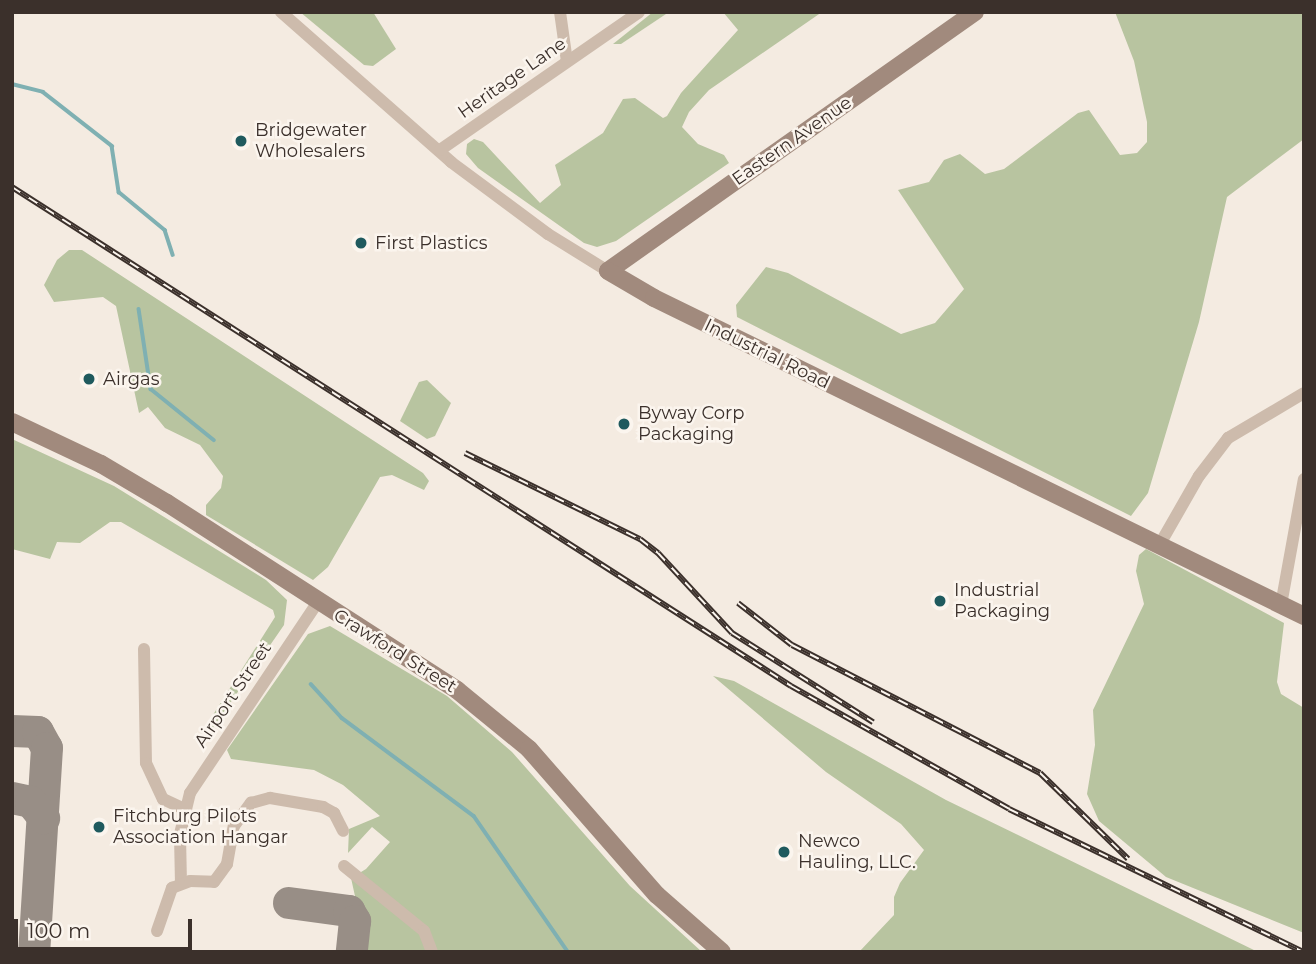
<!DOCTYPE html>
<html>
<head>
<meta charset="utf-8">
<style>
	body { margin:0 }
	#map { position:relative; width:1316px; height:964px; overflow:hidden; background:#f4ebe1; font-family:Montserrat,sans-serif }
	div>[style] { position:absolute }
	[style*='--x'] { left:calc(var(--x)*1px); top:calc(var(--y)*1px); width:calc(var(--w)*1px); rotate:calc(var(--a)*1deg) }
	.green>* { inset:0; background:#b8c4a0 }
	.stream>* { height:3.5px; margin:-1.75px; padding:0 1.75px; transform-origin:1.75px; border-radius:1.75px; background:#7fb0b2 }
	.taxiway>* { height:32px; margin:-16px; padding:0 16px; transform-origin:16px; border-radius:16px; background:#988e86 }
	.street>* { height:12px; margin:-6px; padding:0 6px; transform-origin:6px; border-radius:6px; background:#cdbbac }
	.secondary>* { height:18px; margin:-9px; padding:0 9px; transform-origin:9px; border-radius:9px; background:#a18a7d }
	.rail>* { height:6px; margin-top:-3px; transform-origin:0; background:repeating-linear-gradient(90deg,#fbf5ee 0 10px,#3b302b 0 20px); box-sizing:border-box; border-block:2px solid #3b302b }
	.dots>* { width:19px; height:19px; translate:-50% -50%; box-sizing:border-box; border:4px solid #fbf5ee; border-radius:50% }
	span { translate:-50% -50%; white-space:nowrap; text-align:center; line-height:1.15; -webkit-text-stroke:5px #fbf5ee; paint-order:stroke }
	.street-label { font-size:18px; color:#3b302b }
	.poi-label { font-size:18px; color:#3b302b }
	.left { translate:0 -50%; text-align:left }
	.frame { position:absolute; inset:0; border:14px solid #3b302b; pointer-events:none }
	.scale { position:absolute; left:14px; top:919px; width:178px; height:32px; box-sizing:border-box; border:4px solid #3b302b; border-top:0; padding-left:9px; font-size:21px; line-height:24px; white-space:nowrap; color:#3b302b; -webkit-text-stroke:5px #fbf5ee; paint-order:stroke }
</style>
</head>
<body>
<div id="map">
	<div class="green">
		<i style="clip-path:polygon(300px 12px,373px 12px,396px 49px,373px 66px,364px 65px)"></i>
		<i style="clip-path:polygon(653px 12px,669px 12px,621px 44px,613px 44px)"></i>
		<i style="clip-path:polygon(723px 12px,822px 12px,709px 90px,689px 112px,682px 127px,698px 144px,724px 155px,729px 163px,616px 241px,597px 247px,584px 243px,478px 168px,466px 154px,467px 144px,474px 139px,483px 142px,540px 203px,561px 185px,555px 165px,603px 133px,623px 99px,635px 98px,663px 118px,667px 116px,681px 93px,738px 30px)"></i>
		<i style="clip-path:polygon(1115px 12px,1304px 12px,1304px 139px,1227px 197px,1199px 322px,1148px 493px,1131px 516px,737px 317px,736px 305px,766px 267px,788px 273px,901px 334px,935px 323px,964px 289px,898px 190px,929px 182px,944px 160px,960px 154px,985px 174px,1004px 169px,1078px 113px,1089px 110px,1120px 155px,1137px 153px,1147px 142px,1147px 122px,1134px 61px)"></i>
		<i style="clip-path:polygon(69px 250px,82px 250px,423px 473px,429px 481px,424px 490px,392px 475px,380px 477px,328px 567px,313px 580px,206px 515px,206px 505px,221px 488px,223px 476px,200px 445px,165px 428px,148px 407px,139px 413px,116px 306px,103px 297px,54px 302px,44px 285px,57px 260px)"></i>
		<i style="clip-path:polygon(427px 380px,451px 403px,435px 436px,427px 439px,400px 421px,419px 382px)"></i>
		<i style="clip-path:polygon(12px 439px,114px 486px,266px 580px,287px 600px,284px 625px,213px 728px,209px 726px,211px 718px,275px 617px,273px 610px,121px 522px,110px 522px,80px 543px,57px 542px,50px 559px,12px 549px)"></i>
		<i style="clip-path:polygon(1146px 549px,1284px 623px,1277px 682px,1281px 694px,1304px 708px,1304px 933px,1166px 877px,1099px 821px,1087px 794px,1095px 745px,1093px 710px,1144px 604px,1136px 571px,1139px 555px)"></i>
		<i style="clip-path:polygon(330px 626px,447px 696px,512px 752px,630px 886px,702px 952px,360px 952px,362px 928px,351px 878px,366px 869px,390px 842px,372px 827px,348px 853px,349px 829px,380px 816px,343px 785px,314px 770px,231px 759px,227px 750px,308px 634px)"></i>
		<i style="clip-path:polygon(713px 676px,734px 681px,946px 800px,1258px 952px,859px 952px,894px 915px,894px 897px,900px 883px,924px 850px,901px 824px,826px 772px)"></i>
	</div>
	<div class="stream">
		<i style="--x:12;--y:84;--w:32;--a:14"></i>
		<i style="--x:43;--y:92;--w:88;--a:38"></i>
		<i style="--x:112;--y:146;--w:47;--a:81.3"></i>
		<i style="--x:119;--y:192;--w:60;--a:39.6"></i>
		<i style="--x:165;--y:230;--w:26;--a:72"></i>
		<i style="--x:139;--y:309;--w:81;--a:81.5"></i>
		<i style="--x:151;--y:389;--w:81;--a:39"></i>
		<i style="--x:311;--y:684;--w:46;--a:47.6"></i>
		<i style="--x:342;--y:718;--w:164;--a:36.6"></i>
		<i style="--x:474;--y:816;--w:165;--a:55.3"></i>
	</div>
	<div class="taxiway">
		<i style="--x:12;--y:731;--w:26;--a:2"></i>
		<i style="--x:38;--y:732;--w:18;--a:61"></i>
		<i style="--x:47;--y:748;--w:204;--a:93.6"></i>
		<i style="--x:12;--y:798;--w:19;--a:12"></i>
		<i style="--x:31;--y:802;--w:21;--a:51"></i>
		<i style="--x:289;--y:903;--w:61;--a:7.6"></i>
		<i style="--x:349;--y:911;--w:12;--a:59"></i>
		<i style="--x:355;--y:921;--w:31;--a:96"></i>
	</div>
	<div class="street">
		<i style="--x:281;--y:12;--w:227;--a:41.4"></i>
		<i style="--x:451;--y:162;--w:121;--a:36.6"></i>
		<i style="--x:548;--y:234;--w:70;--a:31.7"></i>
		<i style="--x:560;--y:12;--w:50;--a:82"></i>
		<i style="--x:440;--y:150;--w:242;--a:-34.7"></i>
		<i style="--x:1160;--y:544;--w:78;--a:-60.2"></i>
		<i style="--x:1199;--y:476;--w:48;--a:-52.7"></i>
		<i style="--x:1228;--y:438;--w:88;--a:-30.6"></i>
		<i style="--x:1281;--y:605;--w:128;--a:-79.7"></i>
		<i style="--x:144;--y:649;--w:114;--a:89"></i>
		<i style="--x:146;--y:763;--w:40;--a:65"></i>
		<i style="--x:163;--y:799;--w:23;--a:25"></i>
		<i style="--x:344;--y:866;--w:103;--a:39.1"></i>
		<i style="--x:424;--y:931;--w:22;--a:69"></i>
		<i style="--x:181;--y:883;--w:49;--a:-91.2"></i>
		<i style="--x:180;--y:834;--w:42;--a:-76.3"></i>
		<i style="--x:190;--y:793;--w:229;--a:-56.2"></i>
		<i style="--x:157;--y:931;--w:46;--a:-70.8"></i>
		<i style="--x:172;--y:888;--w:19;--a:-21"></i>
		<i style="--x:190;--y:881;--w:24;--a:2"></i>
		<i style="--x:214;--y:882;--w:22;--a:-54"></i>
		<i style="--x:227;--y:864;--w:39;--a:-80"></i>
		<i style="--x:234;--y:826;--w:29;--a:-54"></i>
		<i style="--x:251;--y:803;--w:20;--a:-15"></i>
		<i style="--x:270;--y:798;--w:54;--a:9.6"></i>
		<i style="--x:323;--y:807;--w:13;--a:29"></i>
		<i style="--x:334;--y:813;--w:20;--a:63"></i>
	</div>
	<div class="secondary">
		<i style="--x:975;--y:12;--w:449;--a:144.8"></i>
		<i style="--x:608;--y:271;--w:53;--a:30.4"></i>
		<i style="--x:654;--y:298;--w:724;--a:26.07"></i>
		<i style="--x:12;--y:422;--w:98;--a:25.3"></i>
		<i style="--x:101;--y:464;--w:77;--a:30.6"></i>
		<i style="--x:167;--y:503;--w:345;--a:32.8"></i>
		<i style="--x:457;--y:690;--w:93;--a:39.3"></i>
		<i style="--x:529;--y:749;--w:194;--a:48.8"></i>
		<i style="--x:657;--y:895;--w:86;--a:41.2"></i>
	</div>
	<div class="rail">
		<i style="--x:12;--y:187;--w:925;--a:32.64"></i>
		<i style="--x:791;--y:686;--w:250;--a:29.4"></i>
		<i style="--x:1009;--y:809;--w:327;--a:25.9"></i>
		<i style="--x:465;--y:453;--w:195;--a:26.2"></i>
		<i style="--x:640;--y:539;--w:23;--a:38"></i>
		<i style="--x:658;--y:553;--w:109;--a:47.2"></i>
		<i style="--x:732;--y:633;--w:167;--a:32.3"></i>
		<i style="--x:738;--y:603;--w:68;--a:37.9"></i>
		<i style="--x:792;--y:645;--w:279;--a:27.3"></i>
		<i style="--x:1040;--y:773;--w:123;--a:44.3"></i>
	</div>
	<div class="dots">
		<i style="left:241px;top:141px;background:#1f5a5e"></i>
		<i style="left:361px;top:243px;background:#1f5a5e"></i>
		<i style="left:89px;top:379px;background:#1f5a5e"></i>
		<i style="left:624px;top:424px;background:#1f5a5e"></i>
		<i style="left:940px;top:601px;background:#1f5a5e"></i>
		<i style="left:99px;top:827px;background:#1f5a5e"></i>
		<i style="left:784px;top:852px;background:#1f5a5e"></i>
	</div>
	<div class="street-label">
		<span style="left:512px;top:78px;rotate:-35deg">Heritage Lane</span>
		<span style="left:792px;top:141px;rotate:-35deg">Eastern Avenue</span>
		<span style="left:767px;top:354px;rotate:26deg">Industrial Road</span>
		<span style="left:395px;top:651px;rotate:32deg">Crawford Street</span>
		<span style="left:233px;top:695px;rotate:-56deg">Airport Street</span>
	</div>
	<div class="poi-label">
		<span class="left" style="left:255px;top:141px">Bridgewater<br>Wholesalers</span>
		<span class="left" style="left:375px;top:243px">First Plastics</span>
		<span class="left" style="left:103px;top:379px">Airgas</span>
		<span class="left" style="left:638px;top:424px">Byway Corp<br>Packaging</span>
		<span class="left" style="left:954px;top:601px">Industrial<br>Packaging</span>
		<span class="left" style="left:113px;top:827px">Fitchburg Pilots<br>Association Hangar</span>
		<span class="left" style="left:798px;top:852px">Newco<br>Hauling, LLC.</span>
	</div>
	<div class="frame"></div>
	<div class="scale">100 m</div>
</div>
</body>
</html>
